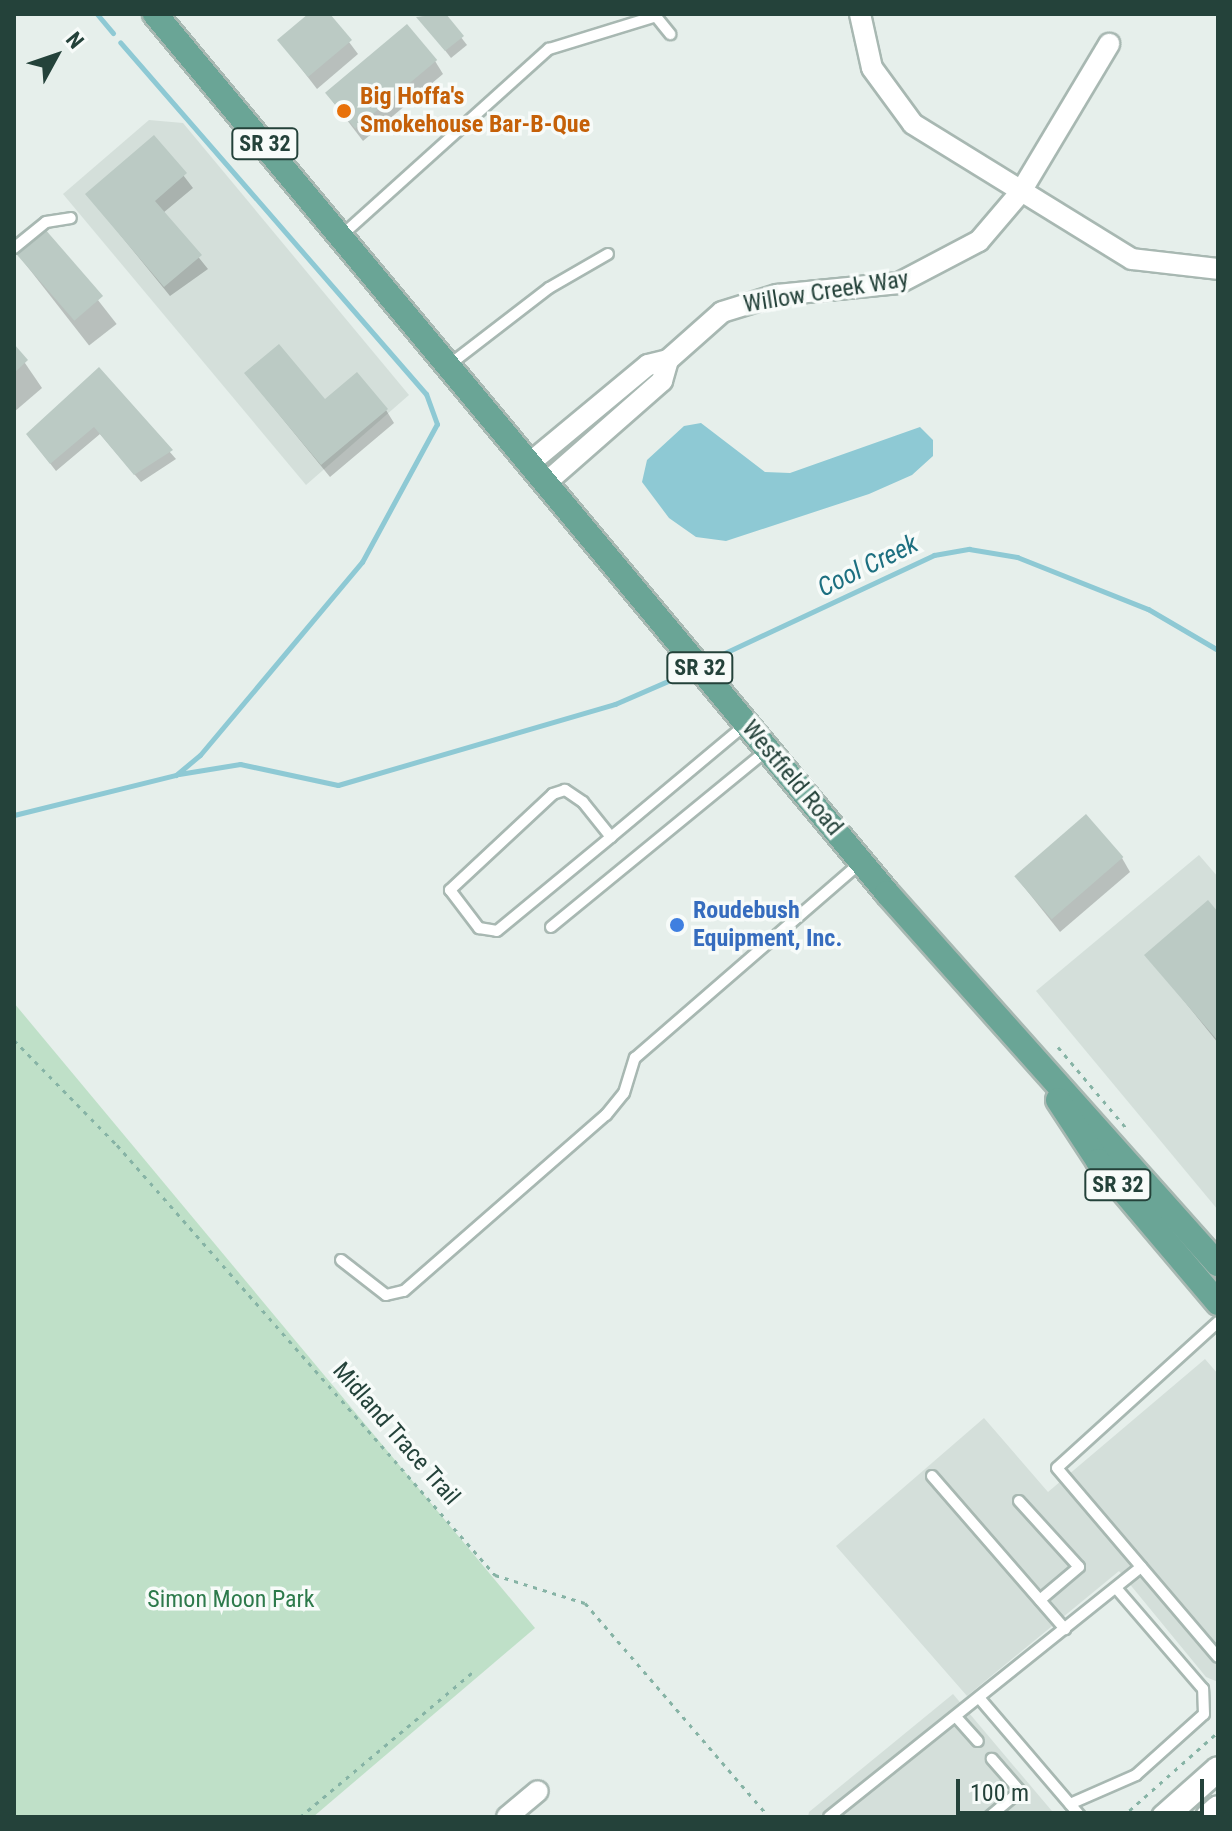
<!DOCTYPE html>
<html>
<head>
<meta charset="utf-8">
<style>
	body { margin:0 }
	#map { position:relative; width:1232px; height:1831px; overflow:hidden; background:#e6efeb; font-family:"Roboto Condensed",sans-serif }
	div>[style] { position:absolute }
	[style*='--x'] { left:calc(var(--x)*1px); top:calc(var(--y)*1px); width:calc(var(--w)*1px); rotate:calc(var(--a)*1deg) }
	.built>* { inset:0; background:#d4dfda }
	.green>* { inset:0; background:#bfe0c8 }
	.water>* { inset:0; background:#8ec9d4 }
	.shadow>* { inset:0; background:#0003; transform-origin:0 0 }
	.stream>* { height:5px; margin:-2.5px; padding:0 2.5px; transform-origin:2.5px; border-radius:2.5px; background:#8ec9d4 }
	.building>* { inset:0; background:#bbcac4; transform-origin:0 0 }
	.path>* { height:3px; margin-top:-1.5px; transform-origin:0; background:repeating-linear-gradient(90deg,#86b3a5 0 4px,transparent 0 10px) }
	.roads { filter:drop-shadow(2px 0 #a8b8b2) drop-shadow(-2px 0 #a8b8b2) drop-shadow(0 2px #a8b8b2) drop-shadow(0 -2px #a8b8b2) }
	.service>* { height:10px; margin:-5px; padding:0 5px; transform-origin:5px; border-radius:5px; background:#fff }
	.minor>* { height:20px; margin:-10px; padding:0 10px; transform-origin:10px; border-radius:10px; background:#fff }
	.tertiary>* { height:24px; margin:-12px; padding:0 12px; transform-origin:12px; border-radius:12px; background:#fff }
	.primary>* { height:24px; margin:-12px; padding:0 12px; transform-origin:12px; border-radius:12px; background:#6aa596 }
	.dots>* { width:22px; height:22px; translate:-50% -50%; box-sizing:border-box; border:4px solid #f7fbf9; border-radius:50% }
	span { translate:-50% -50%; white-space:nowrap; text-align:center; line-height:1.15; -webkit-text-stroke:7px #f7fbf9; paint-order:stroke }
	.shield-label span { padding:2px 6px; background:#f7fbf9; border:2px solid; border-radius:6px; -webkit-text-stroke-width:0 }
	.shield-label { font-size:22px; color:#24423a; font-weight:700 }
	.food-label { font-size:24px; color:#c56008; font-weight:700 }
	.left { translate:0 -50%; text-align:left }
	.street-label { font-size:24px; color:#24423a }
	.shop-label { font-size:24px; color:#366cbe; font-weight:700 }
	.park-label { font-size:24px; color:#2d7a4b }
	.water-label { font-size:26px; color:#1c6f80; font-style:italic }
	.frame { position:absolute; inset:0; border:16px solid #24423a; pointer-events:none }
	.north { position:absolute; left:16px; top:16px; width:80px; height:80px; -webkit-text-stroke:6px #f7fbf9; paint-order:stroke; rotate:50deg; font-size:22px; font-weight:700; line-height:32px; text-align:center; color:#24423a }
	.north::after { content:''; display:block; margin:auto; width:28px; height:36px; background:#24423a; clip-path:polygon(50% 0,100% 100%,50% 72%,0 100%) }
	.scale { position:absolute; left:956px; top:1779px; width:248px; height:36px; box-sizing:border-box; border:4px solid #24423a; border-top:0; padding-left:10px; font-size:24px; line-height:28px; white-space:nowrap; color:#24423a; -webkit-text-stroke:6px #f7fbf9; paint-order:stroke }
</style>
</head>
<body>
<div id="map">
	<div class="built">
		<i style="clip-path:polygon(149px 120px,183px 123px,409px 395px,306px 485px,63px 194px)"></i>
		<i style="clip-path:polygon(1199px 855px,1218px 877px,1218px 1210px,1036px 991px)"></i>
		<i style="clip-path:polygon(1205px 1359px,1218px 1374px,1218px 1682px,1206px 1677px,1119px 1571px,967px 1696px,836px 1546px,984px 1418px,1048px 1492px)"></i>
		<i style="clip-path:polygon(953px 1694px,1057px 1817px,808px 1817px,809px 1812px)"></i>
	</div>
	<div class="green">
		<i style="clip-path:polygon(14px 1003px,535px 1628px,313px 1817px,14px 1817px)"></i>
	</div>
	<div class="water">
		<i style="clip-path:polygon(701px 423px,765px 472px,790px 473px,920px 427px,933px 440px,933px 456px,912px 475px,869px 494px,726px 541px,696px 537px,669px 518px,642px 482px,647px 460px,684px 426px)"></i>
	</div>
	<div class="shadow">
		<i style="clip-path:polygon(311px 14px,328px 14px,358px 54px,317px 89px,280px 41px)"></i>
		<i style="clip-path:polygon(443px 14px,467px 45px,451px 58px,419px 17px)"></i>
		<i style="clip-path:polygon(435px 61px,443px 74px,363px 141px,327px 94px)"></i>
		<i style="clip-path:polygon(154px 137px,193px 188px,163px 213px,208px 269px,170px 296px,87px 194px)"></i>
		<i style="left:44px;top:231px;width:118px;height:35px;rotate:52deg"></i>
		<i style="clip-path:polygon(14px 347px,42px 388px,14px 412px)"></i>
		<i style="clip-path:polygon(98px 370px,176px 459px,141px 482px,100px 434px,56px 471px,28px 435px)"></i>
		<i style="clip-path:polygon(246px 374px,325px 401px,386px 410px,394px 423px,330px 477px)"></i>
		<i style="clip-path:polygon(1122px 858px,1130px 872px,1060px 932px,1016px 877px)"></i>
		<i style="clip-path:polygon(1218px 915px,1218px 1043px,1147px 955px)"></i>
	</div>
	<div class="stream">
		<i style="--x:97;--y:14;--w:25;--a:50"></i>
		<i style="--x:714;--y:658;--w:243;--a:-25.1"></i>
		<i style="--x:934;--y:555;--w:36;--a:-10"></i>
		<i style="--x:969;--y:549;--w:49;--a:9.5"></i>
		<i style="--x:1017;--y:557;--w:141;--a:21.7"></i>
		<i style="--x:1148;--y:609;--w:81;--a:30.4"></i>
		<i style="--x:179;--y:774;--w:62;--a:-9.3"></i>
		<i style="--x:240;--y:764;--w:100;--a:12.1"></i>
		<i style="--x:338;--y:785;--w:289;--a:-16.3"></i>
		<i style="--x:615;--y:704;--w:75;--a:-23.5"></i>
		<i style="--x:14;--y:815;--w:167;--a:-13.9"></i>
		<i style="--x:176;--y:775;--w:31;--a:-40"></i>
		<i style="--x:200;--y:755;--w:252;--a:-50"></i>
		<i style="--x:362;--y:562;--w:157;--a:-61.5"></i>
		<i style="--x:437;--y:424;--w:32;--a:-110"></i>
		<i style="--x:426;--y:394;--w:466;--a:-131"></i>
	</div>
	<div class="building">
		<i style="clip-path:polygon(308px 14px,330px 14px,352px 40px,308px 77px,277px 40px)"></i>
		<i style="clip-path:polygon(446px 14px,464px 36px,445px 51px,416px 17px)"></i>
		<i style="left:407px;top:24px;width:47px;height:107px;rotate:50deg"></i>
		<i style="clip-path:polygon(154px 135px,187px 173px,155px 201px,202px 255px,164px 287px,85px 194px)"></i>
		<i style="left:44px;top:228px;width:90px;height:38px;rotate:49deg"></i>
		<i style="clip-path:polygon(14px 344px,28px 360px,14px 373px)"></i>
		<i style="clip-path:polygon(279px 344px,325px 399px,357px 372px,388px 409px,321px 465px,244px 373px)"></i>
		<i style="clip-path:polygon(99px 367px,173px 450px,134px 475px,94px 427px,50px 464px,26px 434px)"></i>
		<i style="left:1086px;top:814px;width:57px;height:95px;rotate:49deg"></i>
		<i style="clip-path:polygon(1208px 900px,1218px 912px,1218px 1041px,1144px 955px)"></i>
	</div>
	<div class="path">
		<i style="--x:14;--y:1040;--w:147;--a:45.6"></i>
		<i style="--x:117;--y:1145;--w:573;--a:48.68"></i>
		<i style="--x:495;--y:1575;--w:94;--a:17.3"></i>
		<i style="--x:585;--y:1603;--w:282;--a:49.3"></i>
		<i style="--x:1058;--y:1047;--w:109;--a:49.9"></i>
		<i style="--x:300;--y:1817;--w:227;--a:-40"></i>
		<i style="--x:1122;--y:1817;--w:128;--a:-41.5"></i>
	</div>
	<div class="roads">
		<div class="service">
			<i style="--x:654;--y:14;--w:26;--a:51"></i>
			<i style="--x:341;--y:236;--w:280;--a:-42"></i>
			<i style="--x:549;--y:49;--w:112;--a:-17.1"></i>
			<i style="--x:14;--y:248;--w:41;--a:-39.1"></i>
			<i style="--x:46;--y:222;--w:25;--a:-9"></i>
			<i style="--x:449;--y:365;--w:126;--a:-37.6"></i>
			<i style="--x:549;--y:288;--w:68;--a:-30"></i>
			<i style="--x:611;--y:837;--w:45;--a:-128.7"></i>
			<i style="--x:583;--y:802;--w:22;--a:-146"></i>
			<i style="--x:565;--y:790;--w:13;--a:162"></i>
			<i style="--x:553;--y:794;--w:141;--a:137"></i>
			<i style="--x:450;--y:890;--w:48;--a:52.7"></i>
			<i style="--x:479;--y:928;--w:18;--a:9"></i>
			<i style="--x:497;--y:931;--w:148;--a:-39.5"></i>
			<i style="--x:611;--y:837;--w:175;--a:-39.9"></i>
			<i style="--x:551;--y:927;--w:278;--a:-39.3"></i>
			<i style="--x:341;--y:1260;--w:57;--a:37.9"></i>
			<i style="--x:386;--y:1295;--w:18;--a:-13"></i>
			<i style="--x:404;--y:1291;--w:268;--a:-41.1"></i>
			<i style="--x:606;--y:1115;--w:28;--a:-51"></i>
			<i style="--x:624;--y:1093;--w:37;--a:-73"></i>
			<i style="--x:635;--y:1058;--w:298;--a:-40.9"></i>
			<i style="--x:1218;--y:1322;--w:217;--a:137.8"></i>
			<i style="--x:1057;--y:1468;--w:248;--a:49.6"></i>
			<i style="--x:932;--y:1476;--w:203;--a:49"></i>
			<i style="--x:1019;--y:1501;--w:89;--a:47.7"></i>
			<i style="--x:1079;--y:1567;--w:51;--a:139.8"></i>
			<i style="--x:981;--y:1700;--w:154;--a:49.5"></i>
			<i style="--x:957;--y:1718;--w:31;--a:48"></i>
			<i style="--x:1070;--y:1804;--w:72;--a:-23.7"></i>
			<i style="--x:1136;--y:1775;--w:91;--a:-41.9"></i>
			<i style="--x:1204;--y:1714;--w:25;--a:-92"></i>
			<i style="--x:1203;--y:1689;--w:133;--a:-130.7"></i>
			<i style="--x:829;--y:1817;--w:400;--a:-38.7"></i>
			<i style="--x:989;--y:1817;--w:40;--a:-40"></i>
			<i style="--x:1020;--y:1791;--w:43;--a:-131.2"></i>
		</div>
		<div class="minor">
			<i style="--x:860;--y:14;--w:55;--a:77.5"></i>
			<i style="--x:872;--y:68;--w:69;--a:53.8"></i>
			<i style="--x:913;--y:124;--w:257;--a:31.7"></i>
			<i style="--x:1132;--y:259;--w:87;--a:6.6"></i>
			<i style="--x:531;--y:462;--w:152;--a:-39.7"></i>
			<i style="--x:648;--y:365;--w:21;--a:-14"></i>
			<i style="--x:548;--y:481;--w:152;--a:-41.3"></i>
			<i style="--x:662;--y:381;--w:22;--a:-74"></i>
			<i style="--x:668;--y:360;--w:72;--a:-41.6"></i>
			<i style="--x:722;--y:312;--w:58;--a:-17.2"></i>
			<i style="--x:777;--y:295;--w:123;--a:-5.6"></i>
			<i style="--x:899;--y:283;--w:90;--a:-27.7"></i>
			<i style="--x:979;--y:241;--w:63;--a:-49.5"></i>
			<i style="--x:1020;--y:193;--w:174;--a:-59.1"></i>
			<i style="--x:507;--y:1817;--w:40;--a:-40"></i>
		</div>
		<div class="tertiary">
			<i style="--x:1164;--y:1817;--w:72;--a:-41.6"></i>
			<i style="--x:1208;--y:1817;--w:13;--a:-42"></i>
		</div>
		<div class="primary">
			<i style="--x:155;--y:14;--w:1144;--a:50.21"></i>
			<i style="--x:887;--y:893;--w:497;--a:48.3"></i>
			<i style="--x:1058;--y:1100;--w:73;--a:56.7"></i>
			<i style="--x:1098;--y:1161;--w:186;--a:49.8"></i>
		</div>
	</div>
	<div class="dots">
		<i style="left:344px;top:111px;background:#e8710a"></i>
		<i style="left:677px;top:925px;background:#3f7fe0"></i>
	</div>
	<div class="shield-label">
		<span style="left:265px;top:144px">SR 32</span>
		<span style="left:700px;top:668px">SR 32</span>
		<span style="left:1118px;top:1185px">SR 32</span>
	</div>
	<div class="food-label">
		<span class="left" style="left:360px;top:111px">Big Hoffa's<br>Smokehouse Bar-B-Que</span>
	</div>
	<div class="street-label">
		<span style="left:826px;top:292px;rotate:-9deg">Willow Creek Way</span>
		<span style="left:792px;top:778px;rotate:50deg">Westfield Road</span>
		<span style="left:396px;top:1434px;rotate:49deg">Midland Trace Trail</span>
	</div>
	<div class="shop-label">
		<span class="left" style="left:693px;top:925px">Roudebush<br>Equipment, Inc.</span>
	</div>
	<div class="park-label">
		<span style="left:231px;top:1600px">Simon Moon Park</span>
	</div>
	<div class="water-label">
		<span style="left:868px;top:566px;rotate:-26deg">Cool Creek</span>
	</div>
	<div class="frame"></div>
	<div class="north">N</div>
	<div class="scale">100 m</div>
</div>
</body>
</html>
